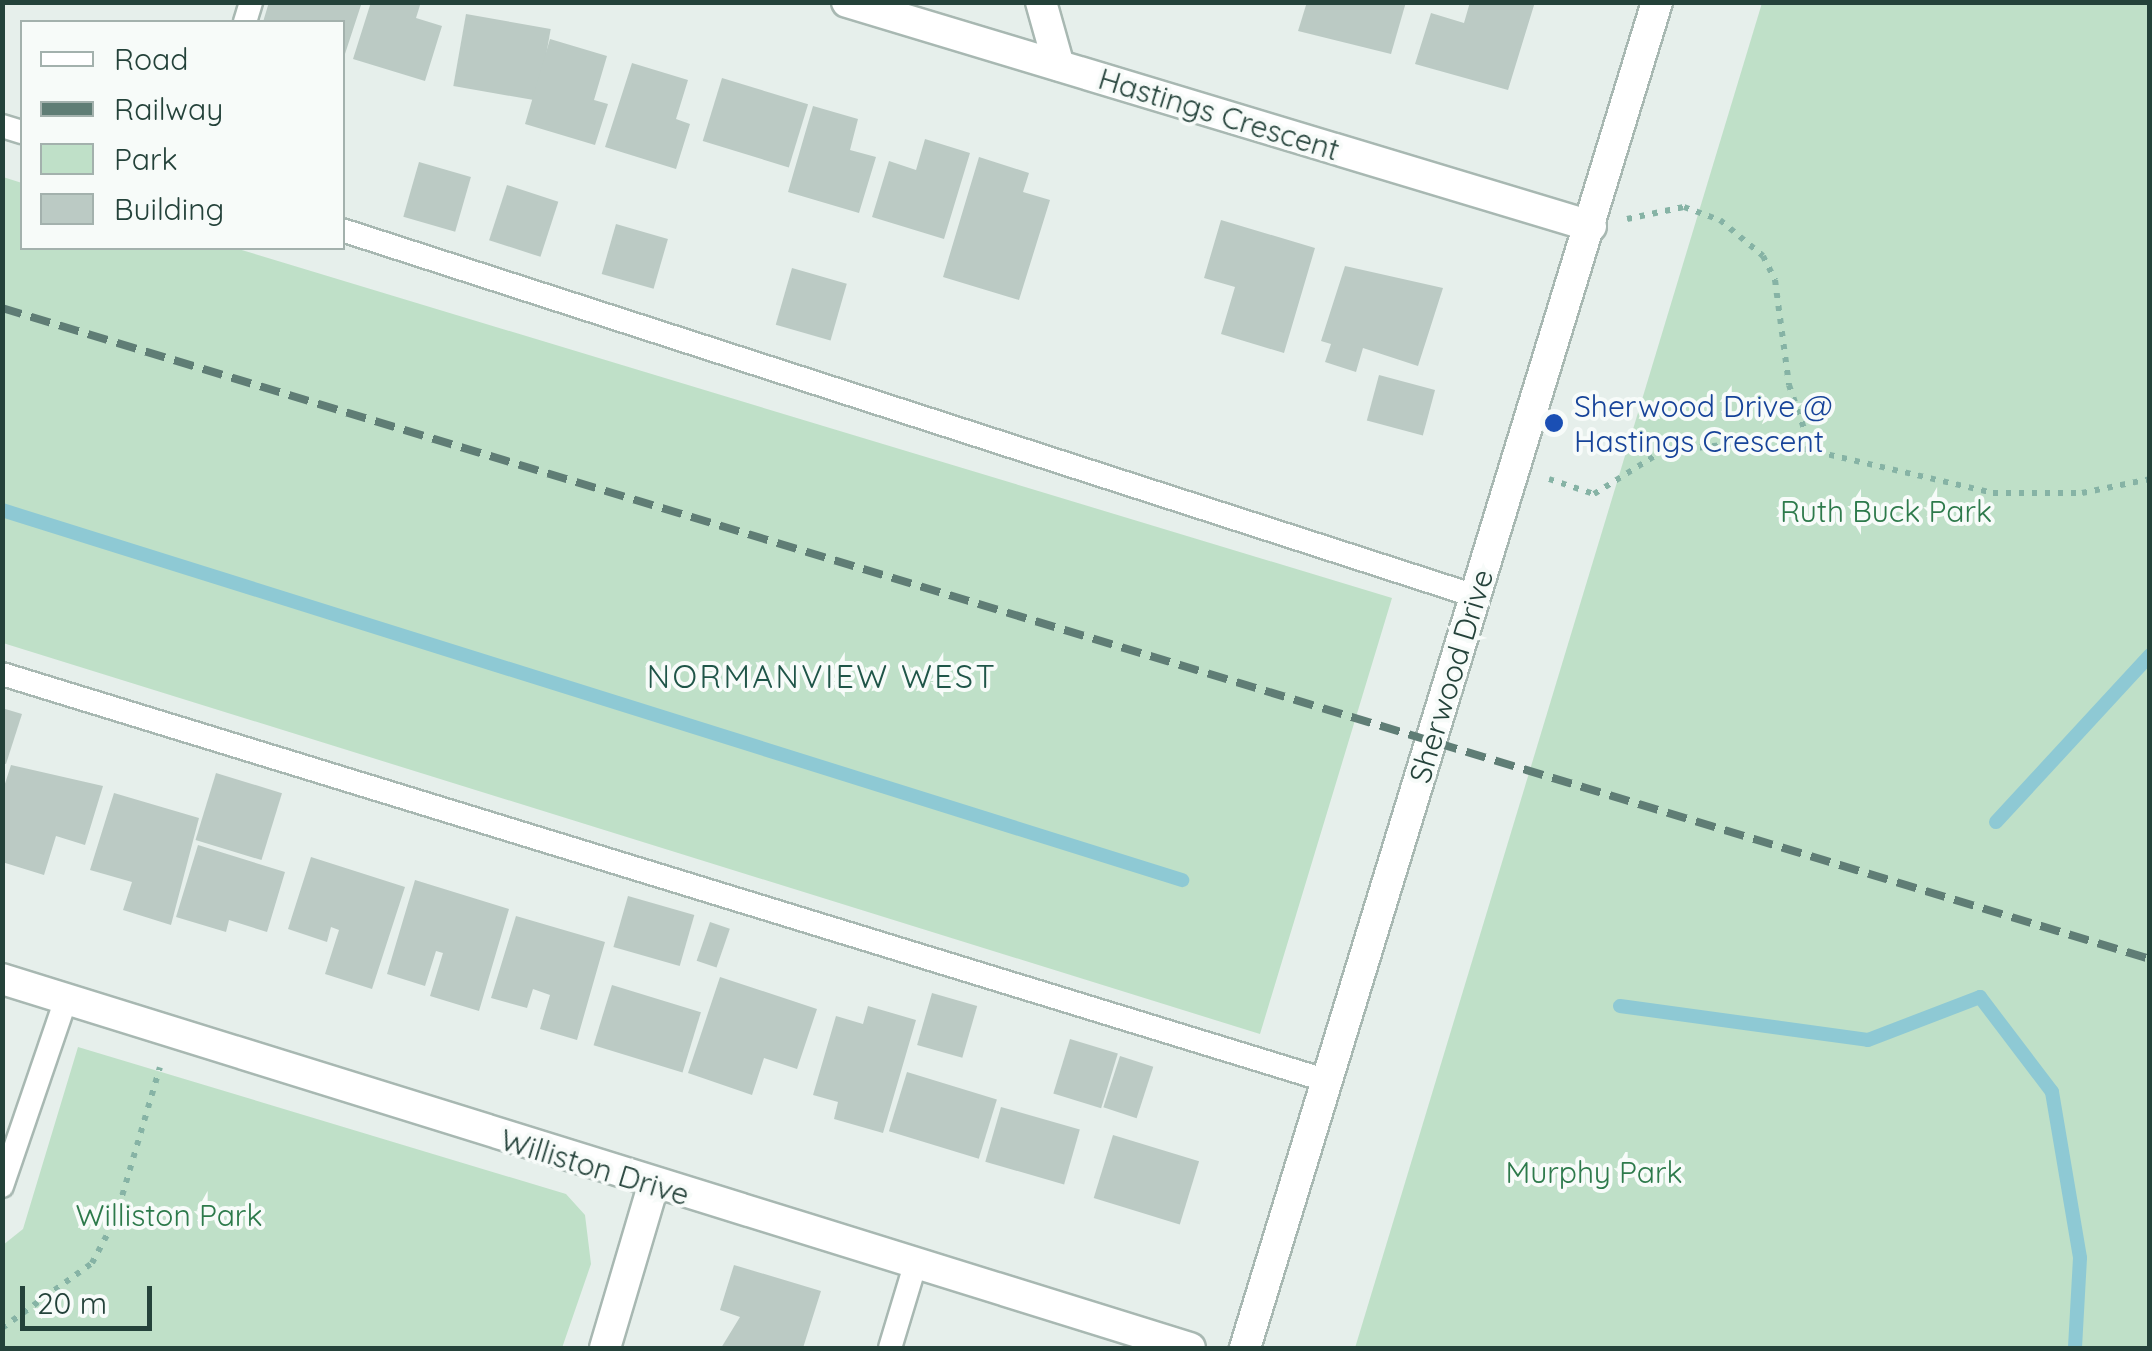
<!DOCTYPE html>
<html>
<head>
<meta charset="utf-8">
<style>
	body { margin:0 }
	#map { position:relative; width:2152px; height:1351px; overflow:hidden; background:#e6efeb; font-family:Quicksand,sans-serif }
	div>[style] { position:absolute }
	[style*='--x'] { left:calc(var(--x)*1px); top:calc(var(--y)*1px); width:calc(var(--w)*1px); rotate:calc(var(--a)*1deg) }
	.green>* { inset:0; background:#bfe0c8 }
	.stream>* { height:14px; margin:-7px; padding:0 7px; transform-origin:7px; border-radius:7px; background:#8ec9d4 }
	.building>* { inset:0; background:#bbcac4; transform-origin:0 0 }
	.path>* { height:6px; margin-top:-3px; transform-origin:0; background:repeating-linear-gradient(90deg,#86b3a5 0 5px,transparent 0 13px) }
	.roads { filter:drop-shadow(2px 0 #a8b8b2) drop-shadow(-2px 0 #a8b8b2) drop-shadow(0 2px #a8b8b2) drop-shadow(0 -2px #a8b8b2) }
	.lane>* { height:22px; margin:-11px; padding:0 11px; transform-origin:11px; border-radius:11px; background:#fff }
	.street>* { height:30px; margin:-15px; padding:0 15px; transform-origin:15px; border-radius:15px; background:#fff }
	.secondary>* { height:30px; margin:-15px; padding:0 15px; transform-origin:15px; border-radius:15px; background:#fff }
	.rail>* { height:8px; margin-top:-4px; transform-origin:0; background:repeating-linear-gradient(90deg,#5f7d75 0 20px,transparent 0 30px) }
	.dots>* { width:28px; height:28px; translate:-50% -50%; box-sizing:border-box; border:5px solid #f7fbf9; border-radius:50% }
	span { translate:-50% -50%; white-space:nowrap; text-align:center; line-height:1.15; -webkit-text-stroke:8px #f7fbf9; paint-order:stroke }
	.street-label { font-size:30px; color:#24423a }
	.transit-label { font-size:30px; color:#164399 }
	.left { translate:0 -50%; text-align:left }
	.park-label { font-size:30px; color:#2d7a4b }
	.neighbourhood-label { font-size:32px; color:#1f5548; letter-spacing:2.5px }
	.frame { position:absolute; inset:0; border:5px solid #24423a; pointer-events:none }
	.legend { position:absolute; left:20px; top:20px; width:325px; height:230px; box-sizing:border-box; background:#f7fbf9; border:2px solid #a3b1ad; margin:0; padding:12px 18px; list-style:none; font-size:30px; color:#24423a }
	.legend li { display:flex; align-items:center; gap:20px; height:50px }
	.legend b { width:50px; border:2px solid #a3b1ad }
	.scale { position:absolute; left:20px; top:1286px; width:132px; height:45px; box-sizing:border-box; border:5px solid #24423a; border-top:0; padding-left:12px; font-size:30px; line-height:35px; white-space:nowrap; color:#24423a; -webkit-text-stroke:8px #f7fbf9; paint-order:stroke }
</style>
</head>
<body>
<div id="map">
	<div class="green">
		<i style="clip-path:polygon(1762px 3px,2149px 3px,2149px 1348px,1355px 1348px)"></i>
		<i style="clip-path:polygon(3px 177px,22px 183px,22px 248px,235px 248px,1392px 598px,1260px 1034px,3px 643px)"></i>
		<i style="clip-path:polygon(78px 1047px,566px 1194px,585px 1215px,591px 1264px,562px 1348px,3px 1348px,3px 1245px,23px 1229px)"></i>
	</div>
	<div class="stream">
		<i style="--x:2;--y:510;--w:1237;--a:17.41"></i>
		<i style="--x:1996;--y:822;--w:227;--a:-47.3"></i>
		<i style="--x:1620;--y:1006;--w:250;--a:7.8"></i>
		<i style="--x:1868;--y:1040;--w:120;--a:-21"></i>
		<i style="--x:1980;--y:997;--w:119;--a:52.8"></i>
		<i style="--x:2052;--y:1092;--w:168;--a:80.4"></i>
		<i style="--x:2080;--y:1258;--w:90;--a:93.2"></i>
	</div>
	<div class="building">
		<i style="clip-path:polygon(269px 2px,362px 2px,343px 60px,342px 22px,263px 22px)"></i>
		<i style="clip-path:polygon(371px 2px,421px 2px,416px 18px,442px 26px,425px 81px,353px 59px)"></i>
		<i style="clip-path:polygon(1307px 2px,1406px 2px,1391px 54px,1298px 31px)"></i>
		<i style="clip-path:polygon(1470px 2px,1535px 2px,1508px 90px,1415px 64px,1431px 13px,1464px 23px)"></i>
		<i style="left:466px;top:14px;width:86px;height:73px;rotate:10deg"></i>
		<i style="clip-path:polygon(550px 39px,607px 56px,594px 100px,608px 104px,595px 145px,525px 124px)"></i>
		<i style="clip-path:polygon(632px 63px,688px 80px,676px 119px,690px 124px,676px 169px,605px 147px)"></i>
		<i style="left:722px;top:78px;width:90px;height:66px;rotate:17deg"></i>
		<i style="clip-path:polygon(813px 106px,858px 119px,850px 150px,876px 157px,859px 213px,788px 192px)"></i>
		<i style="clip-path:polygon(925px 139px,970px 153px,944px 239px,872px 217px,889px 161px,916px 170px)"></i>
		<i style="clip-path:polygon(979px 157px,1029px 173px,1023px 192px,1050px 200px,1019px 300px,943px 277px)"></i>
		<i style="left:419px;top:162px;width:54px;height:57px;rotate:16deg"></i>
		<i style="left:507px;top:185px;width:54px;height:58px;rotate:18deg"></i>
		<i style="clip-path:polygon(1221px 220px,1315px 248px,1284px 353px,1221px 334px,1235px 287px,1204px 278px)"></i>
		<i style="left:616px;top:224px;width:54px;height:52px;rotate:16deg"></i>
		<i style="clip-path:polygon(1345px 266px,1443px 288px,1418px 366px,1363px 348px,1356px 372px,1325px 362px,1331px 344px,1321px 341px)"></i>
		<i style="left:792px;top:268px;width:57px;height:59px;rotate:16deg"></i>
		<i style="left:1379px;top:375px;width:58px;height:47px;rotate:15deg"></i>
		<i style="clip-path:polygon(2px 708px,22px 714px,6px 764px,2px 763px)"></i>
		<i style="clip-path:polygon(11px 765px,103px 786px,85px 845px,56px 836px,44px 875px,2px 862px,2px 793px)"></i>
		<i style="left:216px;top:773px;width:69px;height:70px;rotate:17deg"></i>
		<i style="clip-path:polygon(114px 793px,199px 818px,171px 925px,123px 910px,132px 882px,90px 870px)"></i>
		<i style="clip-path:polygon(198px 845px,285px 872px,267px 932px,229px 920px,226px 932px,176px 917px)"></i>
		<i style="clip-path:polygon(311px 857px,405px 887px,372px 989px,325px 974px,339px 930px,331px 927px,327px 942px,288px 929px)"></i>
		<i style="clip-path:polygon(415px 880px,509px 909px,479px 1011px,430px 996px,443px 953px,436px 951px,425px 986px,387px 974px)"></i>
		<i style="left:628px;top:896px;width:69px;height:53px;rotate:16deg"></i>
		<i style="clip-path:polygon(516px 916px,605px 942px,577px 1040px,540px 1029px,550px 995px,533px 989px,527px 1008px,491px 998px)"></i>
		<i style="left:710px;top:922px;width:21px;height:41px;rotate:19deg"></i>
		<i style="clip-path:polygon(720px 977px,817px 1009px,797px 1069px,764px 1058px,752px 1095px,688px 1073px)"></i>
		<i style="left:612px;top:985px;width:93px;height:63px;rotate:17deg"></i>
		<i style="left:932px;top:993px;width:47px;height:54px;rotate:16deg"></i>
		<i style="clip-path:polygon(868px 1006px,916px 1020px,883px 1133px,834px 1119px,838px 1102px,813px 1095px,836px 1016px,863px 1024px)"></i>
		<i style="left:1070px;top:1039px;width:50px;height:57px;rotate:17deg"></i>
		<i style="left:1120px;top:1056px;width:35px;height:54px;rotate:18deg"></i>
		<i style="left:907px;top:1072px;width:94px;height:62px;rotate:17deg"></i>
		<i style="left:1001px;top:1107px;width:82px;height:57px;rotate:16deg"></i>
		<i style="left:1113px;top:1135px;width:90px;height:66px;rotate:17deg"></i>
		<i style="clip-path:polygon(734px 1265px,821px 1291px,803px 1348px,721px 1348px,740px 1317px,720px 1310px)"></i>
	</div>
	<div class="path">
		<i style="--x:1627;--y:219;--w:58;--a:-11.9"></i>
		<i style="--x:1684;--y:207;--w:38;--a:20"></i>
		<i style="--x:1720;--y:220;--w:56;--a:39.9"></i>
		<i style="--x:1763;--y:256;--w:27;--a:63"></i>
		<i style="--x:1775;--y:280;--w:106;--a:82.4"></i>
		<i style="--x:1789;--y:385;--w:68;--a:71"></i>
		<i style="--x:1549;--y:479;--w:47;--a:18.4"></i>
		<i style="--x:1594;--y:494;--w:79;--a:-32.1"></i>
		<i style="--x:1661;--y:452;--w:106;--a:-6.5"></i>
		<i style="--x:1766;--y:440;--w:233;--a:13.1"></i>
		<i style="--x:1993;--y:493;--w:89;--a:0"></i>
		<i style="--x:2082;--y:493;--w:69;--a:-11.6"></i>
		<i style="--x:2;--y:1328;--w:111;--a:-35.8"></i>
		<i style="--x:92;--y:1263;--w:49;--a:-61.9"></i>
		<i style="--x:115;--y:1220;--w:159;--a:-73.6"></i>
	</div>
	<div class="roads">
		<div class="lane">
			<i style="--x:245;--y:22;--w:21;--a:-73"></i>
			<i style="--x:2;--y:126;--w:21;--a:17"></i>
			<i style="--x:342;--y:230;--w:1191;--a:17.9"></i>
			<i style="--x:2;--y:674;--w:1387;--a:17.06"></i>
			<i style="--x:2;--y:1186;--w:198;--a:-71.1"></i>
			<i style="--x:890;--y:1348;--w:87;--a:-73.2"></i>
		</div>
		<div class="street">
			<i style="--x:847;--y:2;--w:777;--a:16.76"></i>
			<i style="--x:1041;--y:2;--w:66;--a:74.3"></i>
			<i style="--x:2;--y:979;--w:1244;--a:17.26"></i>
			<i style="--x:605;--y:1348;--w:169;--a:-73.5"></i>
		</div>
		<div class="secondary">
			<i style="--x:1245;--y:1348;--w:1408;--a:-72.98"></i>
		</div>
	</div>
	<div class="rail">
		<i style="--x:2;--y:308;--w:2244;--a:16.86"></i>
	</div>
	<div class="dots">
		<i style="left:1554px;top:423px;background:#1a4fb4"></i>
	</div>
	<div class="street-label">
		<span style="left:1219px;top:114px;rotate:17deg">Hastings Crescent</span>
		<span style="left:1451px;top:676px;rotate:-73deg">Sherwood Drive</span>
		<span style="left:595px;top:1167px;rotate:17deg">Williston Drive</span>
	</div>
	<div class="transit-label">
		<span class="left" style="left:1574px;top:423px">Sherwood Drive @<br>Hastings Crescent</span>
	</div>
	<div class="park-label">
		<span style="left:1886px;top:511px">Ruth Buck Park</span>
		<span style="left:1594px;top:1172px">Murphy Park</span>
		<span style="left:169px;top:1215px">Williston Park</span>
	</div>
	<div class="neighbourhood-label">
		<span style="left:822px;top:676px">NORMANVIEW WEST</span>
	</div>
	<div class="frame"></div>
	<ul class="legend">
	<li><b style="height:12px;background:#fff"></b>Road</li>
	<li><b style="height:12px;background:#5f7d75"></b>Railway</li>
	<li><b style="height:28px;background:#bfe0c8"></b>Park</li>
	<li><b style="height:28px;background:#bbcac4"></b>Building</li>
	</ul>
	<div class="scale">20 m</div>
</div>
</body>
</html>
